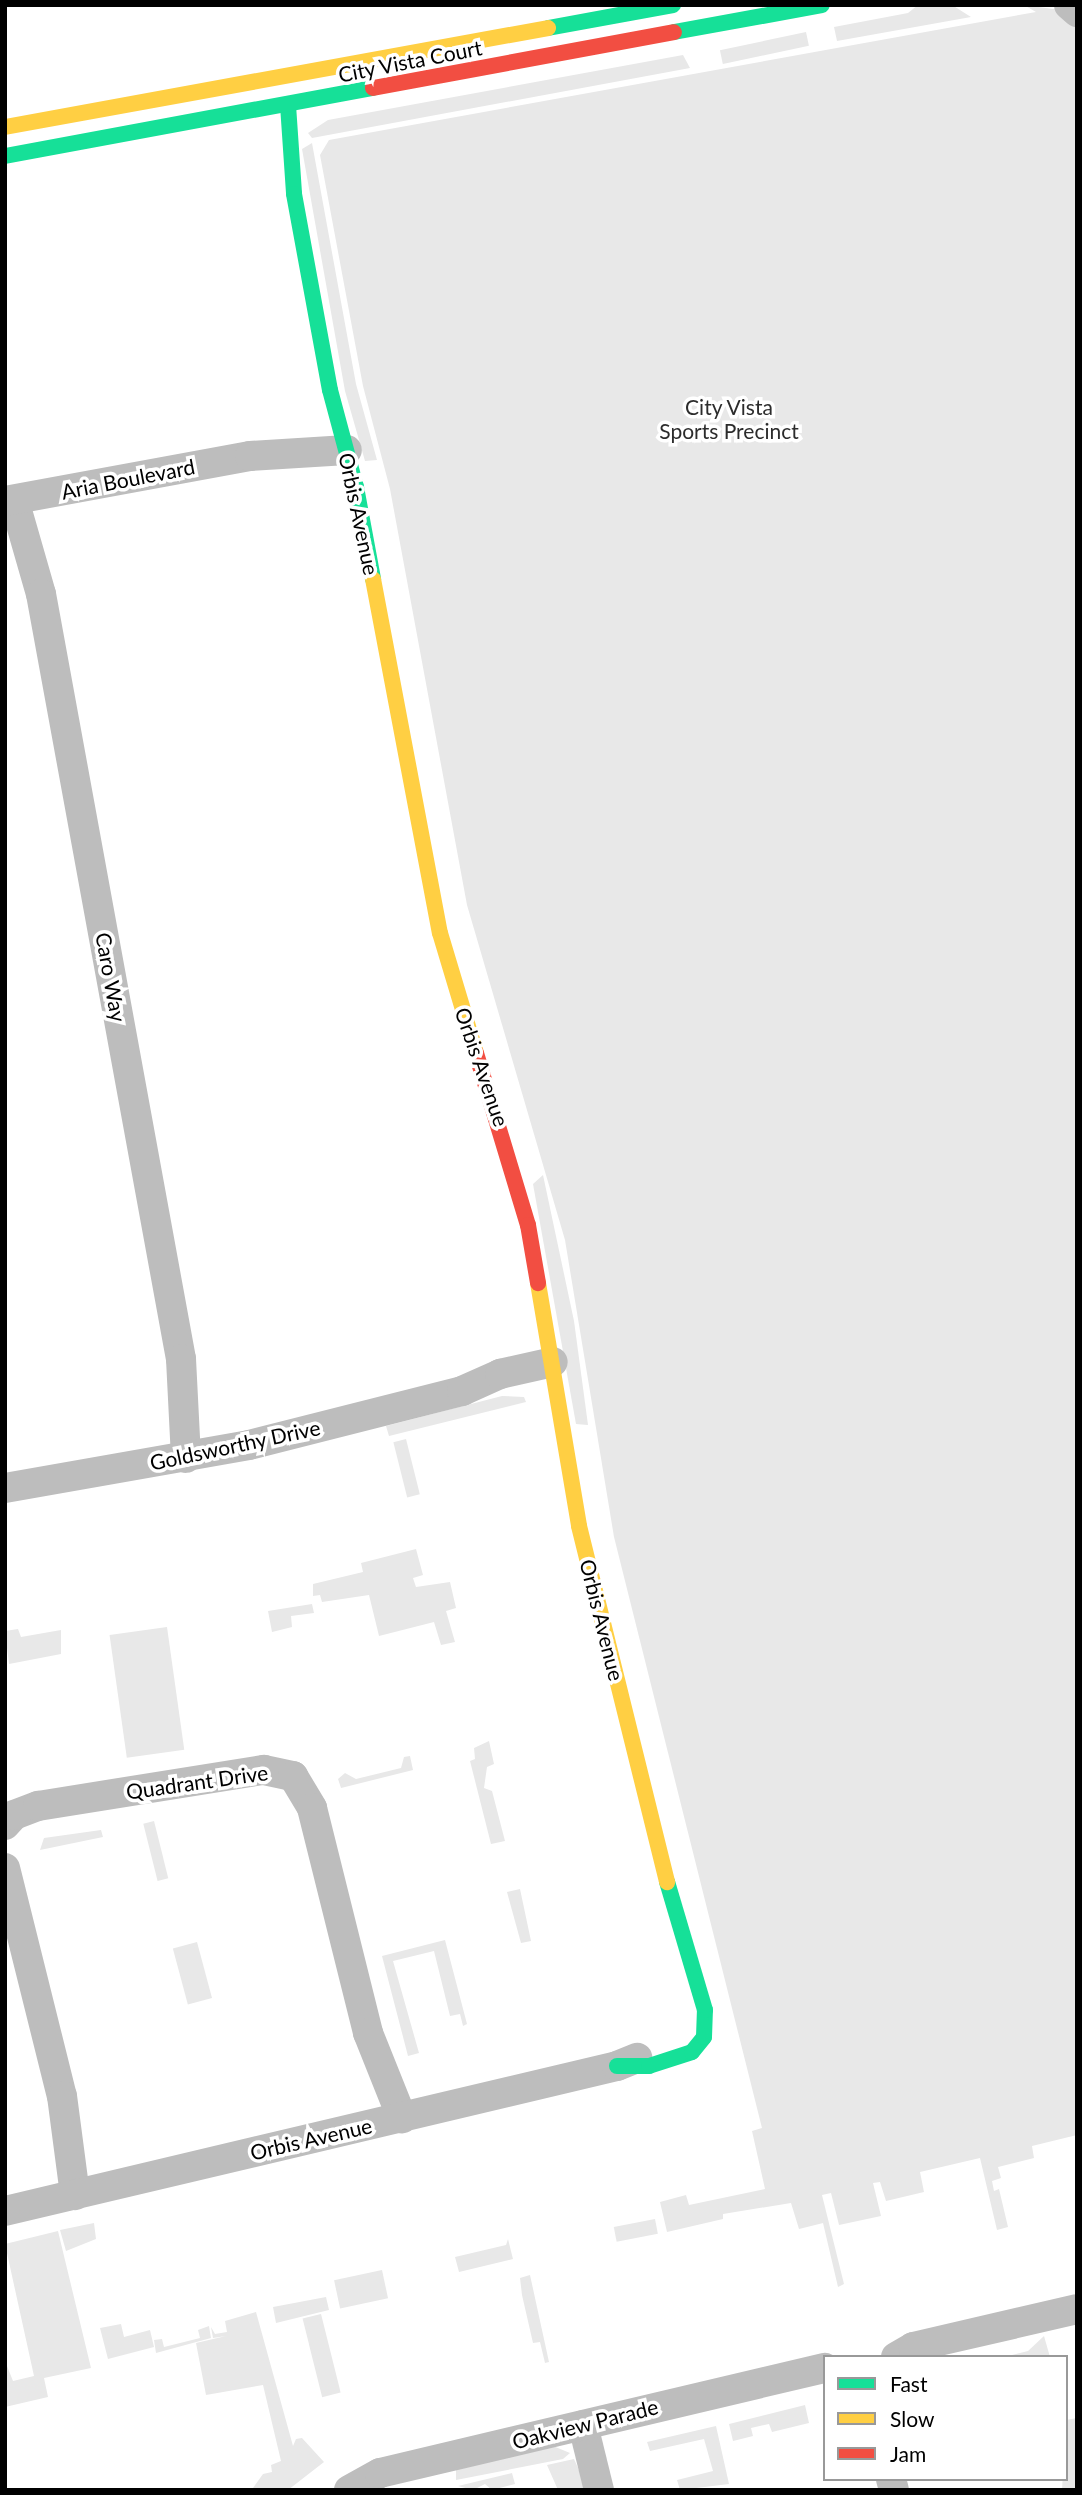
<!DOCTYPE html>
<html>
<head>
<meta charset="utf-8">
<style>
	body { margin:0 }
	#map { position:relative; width:1082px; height:2495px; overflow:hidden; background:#fff; font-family:Lato,sans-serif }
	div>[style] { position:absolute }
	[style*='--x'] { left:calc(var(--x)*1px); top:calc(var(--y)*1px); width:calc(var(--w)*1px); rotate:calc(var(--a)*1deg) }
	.green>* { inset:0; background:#e8e8e8; transform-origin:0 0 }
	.street>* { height:30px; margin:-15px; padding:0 15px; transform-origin:15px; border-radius:15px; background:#bdbdbd }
	.fast>* { height:16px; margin:-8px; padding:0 8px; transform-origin:8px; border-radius:8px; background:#16e098 }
	.slow>* { height:16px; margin:-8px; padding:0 8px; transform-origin:8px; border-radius:8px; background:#ffcf43 }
	.jam>* { height:16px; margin:-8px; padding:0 8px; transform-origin:8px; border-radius:8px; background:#f24e42 }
	span { translate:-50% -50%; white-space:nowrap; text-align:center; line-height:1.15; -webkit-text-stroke:7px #fff; paint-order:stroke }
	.street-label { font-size:21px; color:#000 }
	.park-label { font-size:21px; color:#2c2c2c }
	.frame { position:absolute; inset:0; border:7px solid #000; pointer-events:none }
	.legend { position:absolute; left:823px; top:2355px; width:245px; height:126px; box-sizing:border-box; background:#fff; border:2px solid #999; margin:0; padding:9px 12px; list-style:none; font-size:21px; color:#000 }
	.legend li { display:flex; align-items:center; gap:14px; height:35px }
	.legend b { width:35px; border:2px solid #999 }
</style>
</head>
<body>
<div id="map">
	<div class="green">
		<i style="clip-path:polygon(918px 5px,952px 5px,971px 17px,837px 41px,834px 27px,908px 13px)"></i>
		<i style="clip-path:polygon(1024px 5px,1053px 9px,1077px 5px,1077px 2135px,1032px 2146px,1034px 2158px,998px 2167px,1001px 2178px,992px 2181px,994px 2191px,999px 2189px,1008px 2227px,997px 2230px,980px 2158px,920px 2172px,924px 2192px,886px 2201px,880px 2182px,873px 2183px,881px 2216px,839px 2225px,831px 2193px,822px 2195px,844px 2284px,838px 2287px,823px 2223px,799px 2229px,791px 2203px,723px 2214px,723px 2219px,667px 2232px,660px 2202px,686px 2195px,689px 2205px,765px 2189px,752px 2131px,762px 2128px,614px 1537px,565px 1240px,467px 905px,390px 489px,363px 386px,320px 155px,329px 140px,1036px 12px)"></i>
		<i style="left:806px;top:32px;width:14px;height:88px;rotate:78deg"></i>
		<i style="clip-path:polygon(683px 55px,690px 68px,312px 138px,308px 133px,328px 120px)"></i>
		<i style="clip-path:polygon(312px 143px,356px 384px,377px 460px,365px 461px,345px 391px,302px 149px)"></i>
		<i style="clip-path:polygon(543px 1175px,574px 1321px,588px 1425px,576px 1424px,533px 1184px)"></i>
		<i style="clip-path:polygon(502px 1396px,524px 1397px,526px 1402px,389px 1436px,386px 1426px)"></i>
		<i style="left:406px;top:1439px;width:57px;height:13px;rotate:76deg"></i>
		<i style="clip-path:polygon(416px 1549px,423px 1575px,413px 1578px,416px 1587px,450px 1582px,456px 1608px,446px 1611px,455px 1642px,441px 1645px,434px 1622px,379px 1636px,369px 1595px,322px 1602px,320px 1595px,313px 1596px,313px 1584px,363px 1572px,361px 1563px)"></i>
		<i style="clip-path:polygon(312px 1604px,314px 1613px,291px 1616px,292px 1627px,272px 1632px,268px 1611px)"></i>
		<i style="left:167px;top:1627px;width:124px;height:58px;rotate:82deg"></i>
		<i style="clip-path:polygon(18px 1629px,21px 1637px,61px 1630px,61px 1654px,9px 1664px,5px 1631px)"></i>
		<i style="clip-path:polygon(489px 1741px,494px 1764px,487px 1767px,484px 1788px,492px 1791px,505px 1841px,491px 1844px,470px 1761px,475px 1759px,474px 1748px)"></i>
		<i style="clip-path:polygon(410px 1756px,413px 1770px,341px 1788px,338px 1779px,345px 1773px,356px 1779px,401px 1768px,404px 1757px)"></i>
		<i style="left:154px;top:1821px;width:59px;height:11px;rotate:76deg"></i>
		<i style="clip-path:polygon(101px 1830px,103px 1837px,40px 1850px,44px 1838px)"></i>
		<i style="clip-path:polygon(520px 1889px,531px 1941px,521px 1943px,507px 1892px)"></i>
		<i style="clip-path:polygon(445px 1940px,467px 2024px,463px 2026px,460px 2014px,450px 2016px,434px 1951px,393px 1961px,419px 2053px,408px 2056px,382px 1956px)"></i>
		<i style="left:197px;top:1942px;width:58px;height:25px;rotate:75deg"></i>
		<i style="left:655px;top:2219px;width:15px;height:42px;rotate:79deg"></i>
		<i style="clip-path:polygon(94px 2223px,96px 2239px,66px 2251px,60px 2230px)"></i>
		<i style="clip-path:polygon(58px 2231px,91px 2368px,44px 2378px,48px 2397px,5px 2407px,5px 2361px,13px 2381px,34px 2376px,5px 2244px)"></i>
		<i style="clip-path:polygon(508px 2239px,513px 2259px,459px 2272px,455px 2257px,506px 2245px)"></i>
		<i style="left:382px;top:2270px;width:29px;height:49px;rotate:78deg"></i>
		<i style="clip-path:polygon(530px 2275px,549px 2362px,545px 2363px,540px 2342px,533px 2343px,522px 2295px,520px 2278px)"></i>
		<i style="clip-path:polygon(326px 2297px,329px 2310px,276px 2323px,273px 2307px)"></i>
		<i style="clip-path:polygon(256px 2312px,293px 2446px,296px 2439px,302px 2438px,324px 2462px,288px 2490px,253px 2488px,263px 2474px,272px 2472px,271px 2465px,281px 2461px,263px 2385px,206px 2395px,196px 2343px,226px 2336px,213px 2338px,211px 2327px,215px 2334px,227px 2332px,225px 2321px)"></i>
		<i style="left:321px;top:2314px;width:81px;height:19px;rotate:76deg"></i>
		<i style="clip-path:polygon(121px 2324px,124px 2337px,150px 2330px,154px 2347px,108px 2359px,100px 2328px)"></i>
		<i style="clip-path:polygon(209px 2326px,211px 2338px,156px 2353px,154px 2340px,162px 2339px,164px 2347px,200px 2338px,198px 2330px)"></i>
		<i style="clip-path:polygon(1044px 2336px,1050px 2357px,1004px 2357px,1028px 2351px)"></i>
		<i style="clip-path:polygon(805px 2405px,809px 2423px,772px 2432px,769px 2424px,751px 2428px,753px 2436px,733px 2441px,729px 2424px)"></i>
		<i style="clip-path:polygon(1077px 2418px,1077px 2490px,1062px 2490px,1066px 2420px)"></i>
		<i style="clip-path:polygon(716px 2426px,729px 2484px,680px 2490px,677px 2480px,713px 2471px,704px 2439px,650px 2451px,647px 2442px)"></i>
		<i style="clip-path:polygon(553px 2446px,570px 2453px,563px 2459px,456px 2480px,456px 2468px)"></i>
		<i style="clip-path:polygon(574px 2459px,588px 2490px,558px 2490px,547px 2465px)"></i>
		<i style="clip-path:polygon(512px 2473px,515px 2484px,492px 2490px,485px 2484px,473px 2490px,458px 2486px)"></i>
	</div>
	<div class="street">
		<i style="--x:1069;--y:5;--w:11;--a:41"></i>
		<i style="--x:14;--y:500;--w:98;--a:74"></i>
		<i style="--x:41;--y:594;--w:778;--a:79.63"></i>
		<i style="--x:181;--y:1359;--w:99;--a:87.1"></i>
		<i style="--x:5;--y:501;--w:249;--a:-10.4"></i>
		<i style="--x:250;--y:456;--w:97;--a:-3.5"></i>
		<i style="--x:5;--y:1488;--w:248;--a:-10"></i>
		<i style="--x:249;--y:1445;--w:220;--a:-14.2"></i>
		<i style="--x:462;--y:1391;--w:42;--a:-24.1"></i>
		<i style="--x:500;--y:1374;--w:54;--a:-12.8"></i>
		<i style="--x:5;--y:1825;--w:13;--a:-48"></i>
		<i style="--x:14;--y:1815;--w:26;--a:-21"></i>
		<i style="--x:38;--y:1806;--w:229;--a:-9.1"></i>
		<i style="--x:264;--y:1770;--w:30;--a:12"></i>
		<i style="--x:293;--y:1776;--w:37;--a:59"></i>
		<i style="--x:312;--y:1808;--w:232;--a:76"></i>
		<i style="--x:368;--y:2033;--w:92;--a:68.2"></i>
		<i style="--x:5;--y:1868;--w:235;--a:76"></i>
		<i style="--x:62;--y:2096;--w:100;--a:82.5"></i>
		<i style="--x:5;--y:2211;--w:629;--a:-13.33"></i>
		<i style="--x:617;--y:2066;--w:22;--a:-22"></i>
		<i style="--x:896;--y:2357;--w:20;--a:-30"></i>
		<i style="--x:913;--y:2347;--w:168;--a:-13"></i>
		<i style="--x:583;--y:2425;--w:67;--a:76.2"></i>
		<i style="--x:891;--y:2479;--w:11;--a:75"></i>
		<i style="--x:349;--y:2490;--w:35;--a:-29"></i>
		<i style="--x:380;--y:2473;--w:457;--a:-13.3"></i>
	</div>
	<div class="fast">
		<i style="--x:548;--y:28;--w:127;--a:-10.4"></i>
		<i style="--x:674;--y:32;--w:150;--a:-10.3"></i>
		<i style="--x:288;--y:105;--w:89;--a:86.1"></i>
		<i style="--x:294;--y:194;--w:199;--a:79.6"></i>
		<i style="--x:330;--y:390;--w:100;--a:75"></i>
		<i style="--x:356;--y:487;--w:94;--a:79.5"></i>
		<i style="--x:5;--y:156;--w:374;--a:-10.5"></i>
		<i style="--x:617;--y:2066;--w:32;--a:0"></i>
		<i style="--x:649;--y:2066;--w:45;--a:-18"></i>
		<i style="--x:692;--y:2052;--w:19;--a:-51"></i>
		<i style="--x:704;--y:2037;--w:27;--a:-88"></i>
		<i style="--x:705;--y:2010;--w:134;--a:-106.5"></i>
	</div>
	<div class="slow">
		<i style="--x:5;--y:127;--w:552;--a:-10.33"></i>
		<i style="--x:373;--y:579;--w:360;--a:79.3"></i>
		<i style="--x:440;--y:933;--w:125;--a:73.3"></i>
		<i style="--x:538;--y:1283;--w:246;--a:80.4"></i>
		<i style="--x:579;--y:1526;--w:367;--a:76.1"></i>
	</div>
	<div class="jam">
		<i style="--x:373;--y:88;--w:306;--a:-10.5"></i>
		<i style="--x:476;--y:1053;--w:180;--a:73.2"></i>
		<i style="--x:528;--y:1225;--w:59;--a:80.2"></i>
	</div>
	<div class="street-label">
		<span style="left:410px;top:61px;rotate:-11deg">City Vista Court</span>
		<span style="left:128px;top:479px;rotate:-11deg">Aria Boulevard</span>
		<span style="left:359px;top:514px;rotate:78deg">Orbis Avenue</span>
		<span style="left:111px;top:977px;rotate:80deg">Caro Way</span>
		<span style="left:482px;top:1067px;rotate:71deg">Orbis Avenue</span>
		<span style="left:235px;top:1445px;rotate:-12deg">Goldsworthy Drive</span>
		<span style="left:602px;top:1620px;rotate:76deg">Orbis Avenue</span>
		<span style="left:197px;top:1782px;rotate:-8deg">Quadrant Drive</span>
		<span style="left:311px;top:2139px;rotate:-13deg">Orbis Avenue</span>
		<span style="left:585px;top:2424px;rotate:-14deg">Oakview Parade</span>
	</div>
	<div class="park-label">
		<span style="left:729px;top:419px">City Vista<br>Sports Precinct</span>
	</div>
	<div class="frame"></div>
	<ul class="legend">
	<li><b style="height:9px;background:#16e098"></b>Fast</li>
	<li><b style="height:9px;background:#ffcf43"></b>Slow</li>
	<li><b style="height:9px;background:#f24e42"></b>Jam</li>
	</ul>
</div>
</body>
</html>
